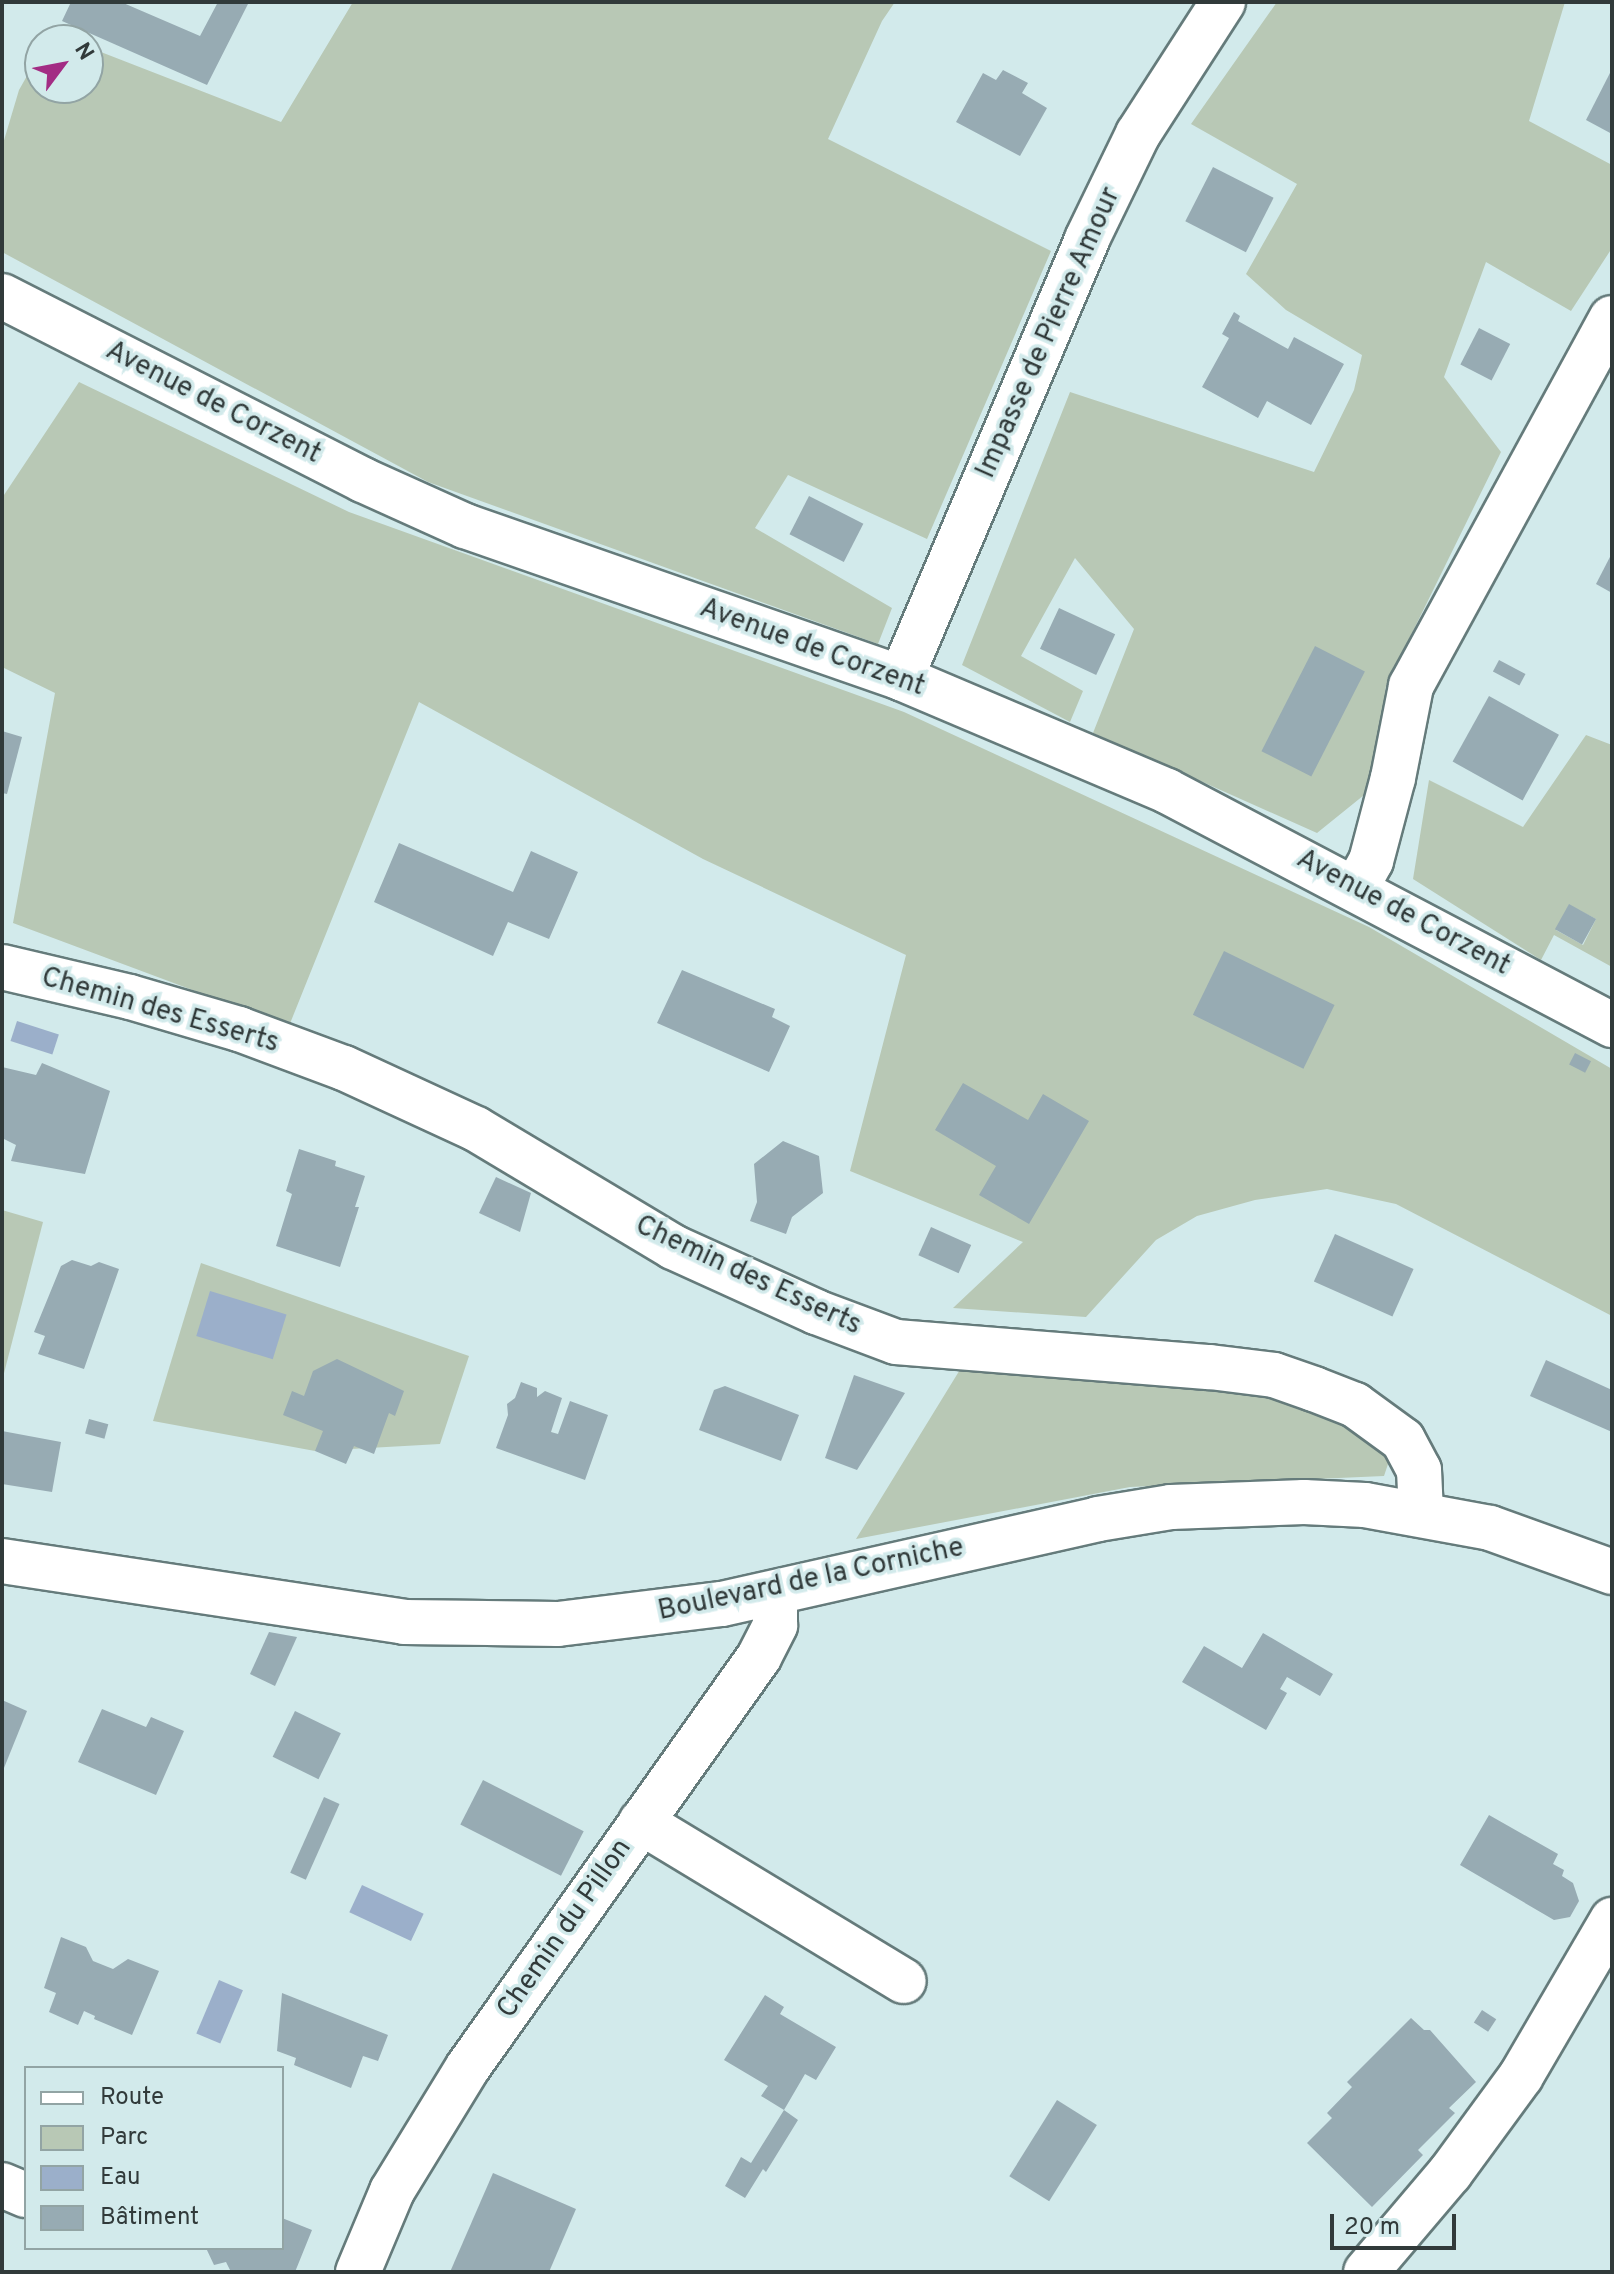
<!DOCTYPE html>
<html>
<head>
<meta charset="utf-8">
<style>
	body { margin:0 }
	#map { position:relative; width:1614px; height:2274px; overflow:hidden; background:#d2eaeb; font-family:Overpass,sans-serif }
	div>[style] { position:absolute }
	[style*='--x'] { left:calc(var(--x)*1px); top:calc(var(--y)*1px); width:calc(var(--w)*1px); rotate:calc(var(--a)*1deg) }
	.green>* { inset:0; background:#b8c8b5 }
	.water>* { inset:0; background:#9bafca; transform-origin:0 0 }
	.building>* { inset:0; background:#97abb3; transform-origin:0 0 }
	.roads { filter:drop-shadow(2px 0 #657b7b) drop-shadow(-2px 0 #657b7b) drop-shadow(0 2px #657b7b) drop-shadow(0 -2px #657b7b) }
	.minor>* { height:44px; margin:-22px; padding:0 22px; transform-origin:22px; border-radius:22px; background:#fff }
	span { translate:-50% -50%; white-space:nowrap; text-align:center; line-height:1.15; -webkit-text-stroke:7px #d2eaeb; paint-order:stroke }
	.street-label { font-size:28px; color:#313a3a }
	.frame { position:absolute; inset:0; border:4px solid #313a3a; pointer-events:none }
	.legend { position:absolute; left:24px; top:2066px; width:260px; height:184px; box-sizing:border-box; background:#d2eaeb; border:2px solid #92a4a4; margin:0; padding:10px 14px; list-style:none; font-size:24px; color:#313a3a }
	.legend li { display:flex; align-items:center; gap:16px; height:40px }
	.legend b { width:40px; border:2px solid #92a4a4 }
	.north { position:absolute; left:24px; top:24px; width:80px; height:80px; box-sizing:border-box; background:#d2eaeb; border:2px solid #92a4a4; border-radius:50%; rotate:58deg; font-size:22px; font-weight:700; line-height:32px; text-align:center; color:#313a3a }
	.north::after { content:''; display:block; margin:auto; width:28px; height:36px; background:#a32c84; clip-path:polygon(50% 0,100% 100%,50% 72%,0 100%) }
	.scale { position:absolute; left:1330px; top:2214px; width:126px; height:36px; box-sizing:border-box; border:4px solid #313a3a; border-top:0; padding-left:10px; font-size:24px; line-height:28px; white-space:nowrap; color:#313a3a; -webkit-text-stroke:6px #d2eaeb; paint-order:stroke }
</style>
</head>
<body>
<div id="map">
	<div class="green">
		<i style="clip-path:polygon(353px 2px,895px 2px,882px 21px,828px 139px,1051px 251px,927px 539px,788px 475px,755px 528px,892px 608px,878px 644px,428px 482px,2px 252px,2px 147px,19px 90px,40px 53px,40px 88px,88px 88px,88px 47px,281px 122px)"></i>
		<i style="clip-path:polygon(1277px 2px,1565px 2px,1529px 121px,1612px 165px,1612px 248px,1571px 311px,1486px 262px,1444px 377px,1501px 452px,1386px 686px,1374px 787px,1317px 833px,1093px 733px,1134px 629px,1075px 558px,1021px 656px,1083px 691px,1070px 722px,962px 665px,1070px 392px,1314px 472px,1354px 390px,1362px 355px,1286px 310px,1246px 274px,1297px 184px,1191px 124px)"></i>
		<i style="clip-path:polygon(79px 382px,349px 512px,904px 712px,1369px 927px,1612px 1069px,1612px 1316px,1396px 1204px,1327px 1189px,1255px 1200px,1197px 1216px,1156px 1240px,1086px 1317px,953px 1308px,1023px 1242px,850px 1171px,906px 955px,703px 859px,419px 702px,289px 1026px,13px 923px,55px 693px,2px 667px,2px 498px)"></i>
		<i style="clip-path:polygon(evenodd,1586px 735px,1612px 745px,1612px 967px,1554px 935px,1541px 960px,1413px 879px,1429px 780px,1523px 827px,1586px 735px,1569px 905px,1596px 919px,1583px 945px,1556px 930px,1569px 905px)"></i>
		<i style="clip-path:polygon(2px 1210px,43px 1222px,2px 1381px)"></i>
		<i style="clip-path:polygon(201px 1263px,469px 1356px,440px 1444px,315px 1451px,153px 1421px)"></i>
		<i style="clip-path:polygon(961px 1368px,1275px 1394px,1333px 1412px,1393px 1449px,1384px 1476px,1130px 1487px,856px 1539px)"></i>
	</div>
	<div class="water">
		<i style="left:17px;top:1021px;width:44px;height:21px;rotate:18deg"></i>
		<i style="left:210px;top:1291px;width:80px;height:47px;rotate:17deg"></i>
		<i style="left:362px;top:1885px;width:68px;height:30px;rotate:25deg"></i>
		<i style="left:219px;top:1980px;width:26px;height:58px;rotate:23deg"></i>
	</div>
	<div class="building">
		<i style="clip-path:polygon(71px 2px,121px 2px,200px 36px,218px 2px,249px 2px,207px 85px,62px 21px)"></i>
		<i style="clip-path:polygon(1612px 69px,1612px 134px,1586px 120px)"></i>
		<i style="clip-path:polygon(1003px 70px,1028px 83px,1022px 93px,1047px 108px,1020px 156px,956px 122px,983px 73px,996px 80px)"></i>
		<i style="left:1213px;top:167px;width:68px;height:61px;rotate:27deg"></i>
		<i style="clip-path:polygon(1234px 312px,1240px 316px,1238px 321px,1288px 349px,1294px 337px,1344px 364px,1311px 425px,1267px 401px,1258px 418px,1202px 387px,1229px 338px,1222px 334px)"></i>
		<i style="left:1479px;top:328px;width:35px;height:41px;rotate:27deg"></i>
		<i style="left:809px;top:496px;width:61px;height:43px;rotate:27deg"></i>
		<i style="clip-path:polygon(1612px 553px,1612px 593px,1596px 584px)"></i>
		<i style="left:1059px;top:608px;width:62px;height:45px;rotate:25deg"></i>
		<i style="left:1315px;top:646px;width:56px;height:118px;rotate:27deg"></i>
		<i style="left:1499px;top:660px;width:30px;height:13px;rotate:28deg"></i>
		<i style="left:1489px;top:696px;width:80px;height:75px;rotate:29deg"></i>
		<i style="clip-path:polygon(2px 731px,22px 737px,7px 794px,2px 793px)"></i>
		<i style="clip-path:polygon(399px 843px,513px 892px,531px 851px,578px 872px,549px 939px,508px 922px,493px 956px,374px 902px)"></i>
		<i style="left:1569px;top:904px;width:31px;height:29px;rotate:29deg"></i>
		<i style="left:1224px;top:951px;width:123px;height:71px;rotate:26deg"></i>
		<i style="clip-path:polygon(682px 970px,775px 1009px,772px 1017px,790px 1026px,769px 1072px,657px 1023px)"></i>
		<i style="left:1575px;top:1053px;width:18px;height:13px;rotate:27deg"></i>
		<i style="clip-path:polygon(42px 1063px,110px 1091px,85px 1174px,11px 1161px,16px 1145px,2px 1138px,2px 1067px,36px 1075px)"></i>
		<i style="clip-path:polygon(963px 1083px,1028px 1120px,1043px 1094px,1089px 1121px,1029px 1224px,979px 1195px,996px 1166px,935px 1130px)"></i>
		<i style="clip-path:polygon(783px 1141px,819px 1156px,823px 1193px,792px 1217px,786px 1234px,750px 1221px,757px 1202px,754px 1164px)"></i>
		<i style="clip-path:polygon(299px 1149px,336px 1161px,335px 1166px,365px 1176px,355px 1207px,359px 1207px,340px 1267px,276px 1246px,292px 1194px,286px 1191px)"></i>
		<i style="clip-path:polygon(496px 1177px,531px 1193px,520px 1232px,479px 1213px)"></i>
		<i style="left:931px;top:1227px;width:44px;height:31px;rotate:24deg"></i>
		<i style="left:1335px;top:1234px;width:86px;height:52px;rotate:24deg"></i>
		<i style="clip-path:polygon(72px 1260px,91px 1266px,99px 1262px,119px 1269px,84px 1369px,38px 1354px,45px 1336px,34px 1332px,61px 1266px)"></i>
		<i style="clip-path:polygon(337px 1359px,404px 1391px,395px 1416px,389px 1413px,374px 1454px,354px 1446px,346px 1464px,315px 1451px,323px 1431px,283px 1415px,292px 1391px,304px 1396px,313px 1371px)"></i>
		<i style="clip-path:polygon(1546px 1360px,1612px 1390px,1612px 1432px,1530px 1396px)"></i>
		<i style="clip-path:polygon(854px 1375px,905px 1393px,857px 1470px,825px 1458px)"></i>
		<i style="clip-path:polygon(521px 1382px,537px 1388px,537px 1397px,545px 1391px,562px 1398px,551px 1432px,558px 1434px,570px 1401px,608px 1415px,585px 1480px,496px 1448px,508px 1415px,507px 1404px,515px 1398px)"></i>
		<i style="clip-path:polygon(725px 1386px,799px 1415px,781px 1461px,699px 1430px,714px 1390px)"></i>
		<i style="left:89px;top:1419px;width:20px;height:15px;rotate:15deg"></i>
		<i style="clip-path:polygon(2px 1431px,61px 1442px,52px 1492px,2px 1484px)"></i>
		<i style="clip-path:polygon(269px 1632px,297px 1637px,275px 1686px,250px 1674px)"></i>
		<i style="clip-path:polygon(1263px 1633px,1333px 1674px,1320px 1696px,1287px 1677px,1280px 1689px,1287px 1693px,1266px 1730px,1182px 1682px,1204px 1646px,1242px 1668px)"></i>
		<i style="clip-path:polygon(2px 1700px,27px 1711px,4px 1768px,2px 1767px)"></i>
		<i style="clip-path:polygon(102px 1709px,146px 1727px,151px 1717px,184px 1731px,156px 1795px,78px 1762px)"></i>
		<i style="left:295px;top:1711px;width:51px;height:51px;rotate:26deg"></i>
		<i style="left:483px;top:1780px;width:113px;height:50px;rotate:27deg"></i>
		<i style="left:324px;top:1797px;width:17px;height:83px;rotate:24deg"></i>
		<i style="clip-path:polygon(1489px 1815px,1558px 1854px,1553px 1864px,1564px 1870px,1562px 1876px,1573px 1883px,1579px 1901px,1570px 1917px,1554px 1920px,1460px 1865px)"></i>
		<i style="clip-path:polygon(61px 1937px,86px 1947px,93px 1961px,113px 1969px,128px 1959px,159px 1971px,132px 2035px,94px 2019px,95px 2016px,84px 2011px,78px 2025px,49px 2012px,56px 1993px,44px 1988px)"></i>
		<i style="clip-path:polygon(282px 1993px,388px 2035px,378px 2061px,363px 2056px,351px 2088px,294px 2065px,296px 2058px,277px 2051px)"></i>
		<i style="clip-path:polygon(765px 1995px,784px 2007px,780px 2014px,836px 2047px,816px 2080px,805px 2074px,784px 2110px,761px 2096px,768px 2086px,724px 2060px)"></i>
		<i style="left:1482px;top:2010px;width:17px;height:15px;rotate:33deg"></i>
		<i style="clip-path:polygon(1411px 2018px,1424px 2030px,1430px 2030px,1476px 2082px,1449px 2108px,1455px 2113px,1418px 2150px,1423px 2155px,1372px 2207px,1307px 2143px,1332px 2118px,1327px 2113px,1352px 2087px,1347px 2082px)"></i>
		<i style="left:1057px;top:2100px;width:47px;height:90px;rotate:32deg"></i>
		<i style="clip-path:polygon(784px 2110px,798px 2120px,766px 2172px,763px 2169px,745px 2198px,725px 2186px,741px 2157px,751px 2163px)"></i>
		<i style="clip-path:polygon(493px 2173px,576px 2209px,549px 2272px,450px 2272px)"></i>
		<i style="clip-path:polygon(282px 2218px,312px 2230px,295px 2272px,231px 2272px,226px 2262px,214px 2265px,206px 2248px,282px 2248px)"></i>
	</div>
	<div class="roads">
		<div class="minor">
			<i style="--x:2;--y:296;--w:405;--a:27"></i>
			<i style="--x:363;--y:480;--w:112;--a:24.3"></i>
			<i style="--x:465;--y:526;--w:462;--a:19.2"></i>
			<i style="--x:901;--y:678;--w:289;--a:23"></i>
			<i style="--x:1167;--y:791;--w:503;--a:27.74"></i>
			<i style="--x:901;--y:678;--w:477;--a:-67"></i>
			<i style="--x:1087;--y:239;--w:117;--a:-64.1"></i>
			<i style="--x:1138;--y:134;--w:157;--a:-57.2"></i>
			<i style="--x:1356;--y:888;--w:31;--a:-61"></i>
			<i style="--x:1371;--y:861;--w:86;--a:-75.2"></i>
			<i style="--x:1393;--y:778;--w:94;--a:-78.9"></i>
			<i style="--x:1411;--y:686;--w:419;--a:-61.4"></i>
			<i style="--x:2;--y:967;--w:131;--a:13.2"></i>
			<i style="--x:130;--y:997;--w:114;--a:16.4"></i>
			<i style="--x:239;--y:1029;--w:112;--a:20.4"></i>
			<i style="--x:344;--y:1068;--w:145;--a:24.8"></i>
			<i style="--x:476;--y:1129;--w:230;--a:30.9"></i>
			<i style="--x:673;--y:1247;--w:157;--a:24.4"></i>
			<i style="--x:816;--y:1312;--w:85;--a:20.6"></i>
			<i style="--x:896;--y:1342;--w:315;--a:4.6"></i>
			<i style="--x:1210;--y:1367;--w:64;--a:7.1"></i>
			<i style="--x:1274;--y:1375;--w:42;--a:19.3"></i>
			<i style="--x:1314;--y:1389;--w:44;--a:21.3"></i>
			<i style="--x:1355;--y:1405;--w:59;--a:36.1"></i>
			<i style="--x:1403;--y:1440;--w:34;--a:62"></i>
			<i style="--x:1419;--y:1470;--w:43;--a:87.3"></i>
			<i style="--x:2;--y:1561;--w:407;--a:8.6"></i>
			<i style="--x:404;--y:1622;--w:154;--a:0.7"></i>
			<i style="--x:558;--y:1624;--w:165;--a:-7"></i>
			<i style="--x:722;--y:1604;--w:385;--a:-12.7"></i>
			<i style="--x:1098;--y:1519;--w:74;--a:-9.3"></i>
			<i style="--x:1171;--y:1507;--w:133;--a:-2.2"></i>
			<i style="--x:1304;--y:1502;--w:61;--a:2.8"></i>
			<i style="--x:1365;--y:1505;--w:127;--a:10.4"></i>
			<i style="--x:1490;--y:1528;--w:130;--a:19.8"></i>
			<i style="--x:641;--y:1822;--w:307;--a:31.2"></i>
			<i style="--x:2;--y:2185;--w:26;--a:23"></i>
			<i style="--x:358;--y:2272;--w:88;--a:-67.2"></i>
			<i style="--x:392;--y:2191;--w:145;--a:-58.5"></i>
			<i style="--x:468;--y:2067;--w:503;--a:-54.63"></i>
			<i style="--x:759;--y:1657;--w:36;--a:-63"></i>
			<i style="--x:775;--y:1625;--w:32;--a:-90"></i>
			<i style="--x:1366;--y:2272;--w:130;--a:-49.7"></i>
			<i style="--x:1450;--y:2173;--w:120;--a:-53.8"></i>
			<i style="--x:1521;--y:2076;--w:181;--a:-59.7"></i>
		</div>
	</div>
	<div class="street-label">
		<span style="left:1049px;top:333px;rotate:-66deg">Impasse de Pierre Amour</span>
		<span style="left:213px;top:403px;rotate:27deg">Avenue de Corzent</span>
		<span style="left:812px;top:648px;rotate:20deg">Avenue de Corzent</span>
		<span style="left:1403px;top:913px;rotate:28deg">Avenue de Corzent</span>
		<span style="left:160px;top:1011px;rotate:16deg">Chemin des Esserts</span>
		<span style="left:748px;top:1276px;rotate:25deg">Chemin des Esserts</span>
		<span style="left:811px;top:1580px;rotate:-12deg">Boulevard de la Corniche</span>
		<span style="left:565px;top:1929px;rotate:-55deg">Chemin du Pillon</span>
	</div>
	<div class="frame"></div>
	<ul class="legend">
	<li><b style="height:10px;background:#fff"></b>Route</li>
	<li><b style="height:22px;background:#b8c8b5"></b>Parc</li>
	<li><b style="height:22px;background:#9bafca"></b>Eau</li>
	<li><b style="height:22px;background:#97abb3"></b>Bâtiment</li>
	</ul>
	<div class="north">N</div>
	<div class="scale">20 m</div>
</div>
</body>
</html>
